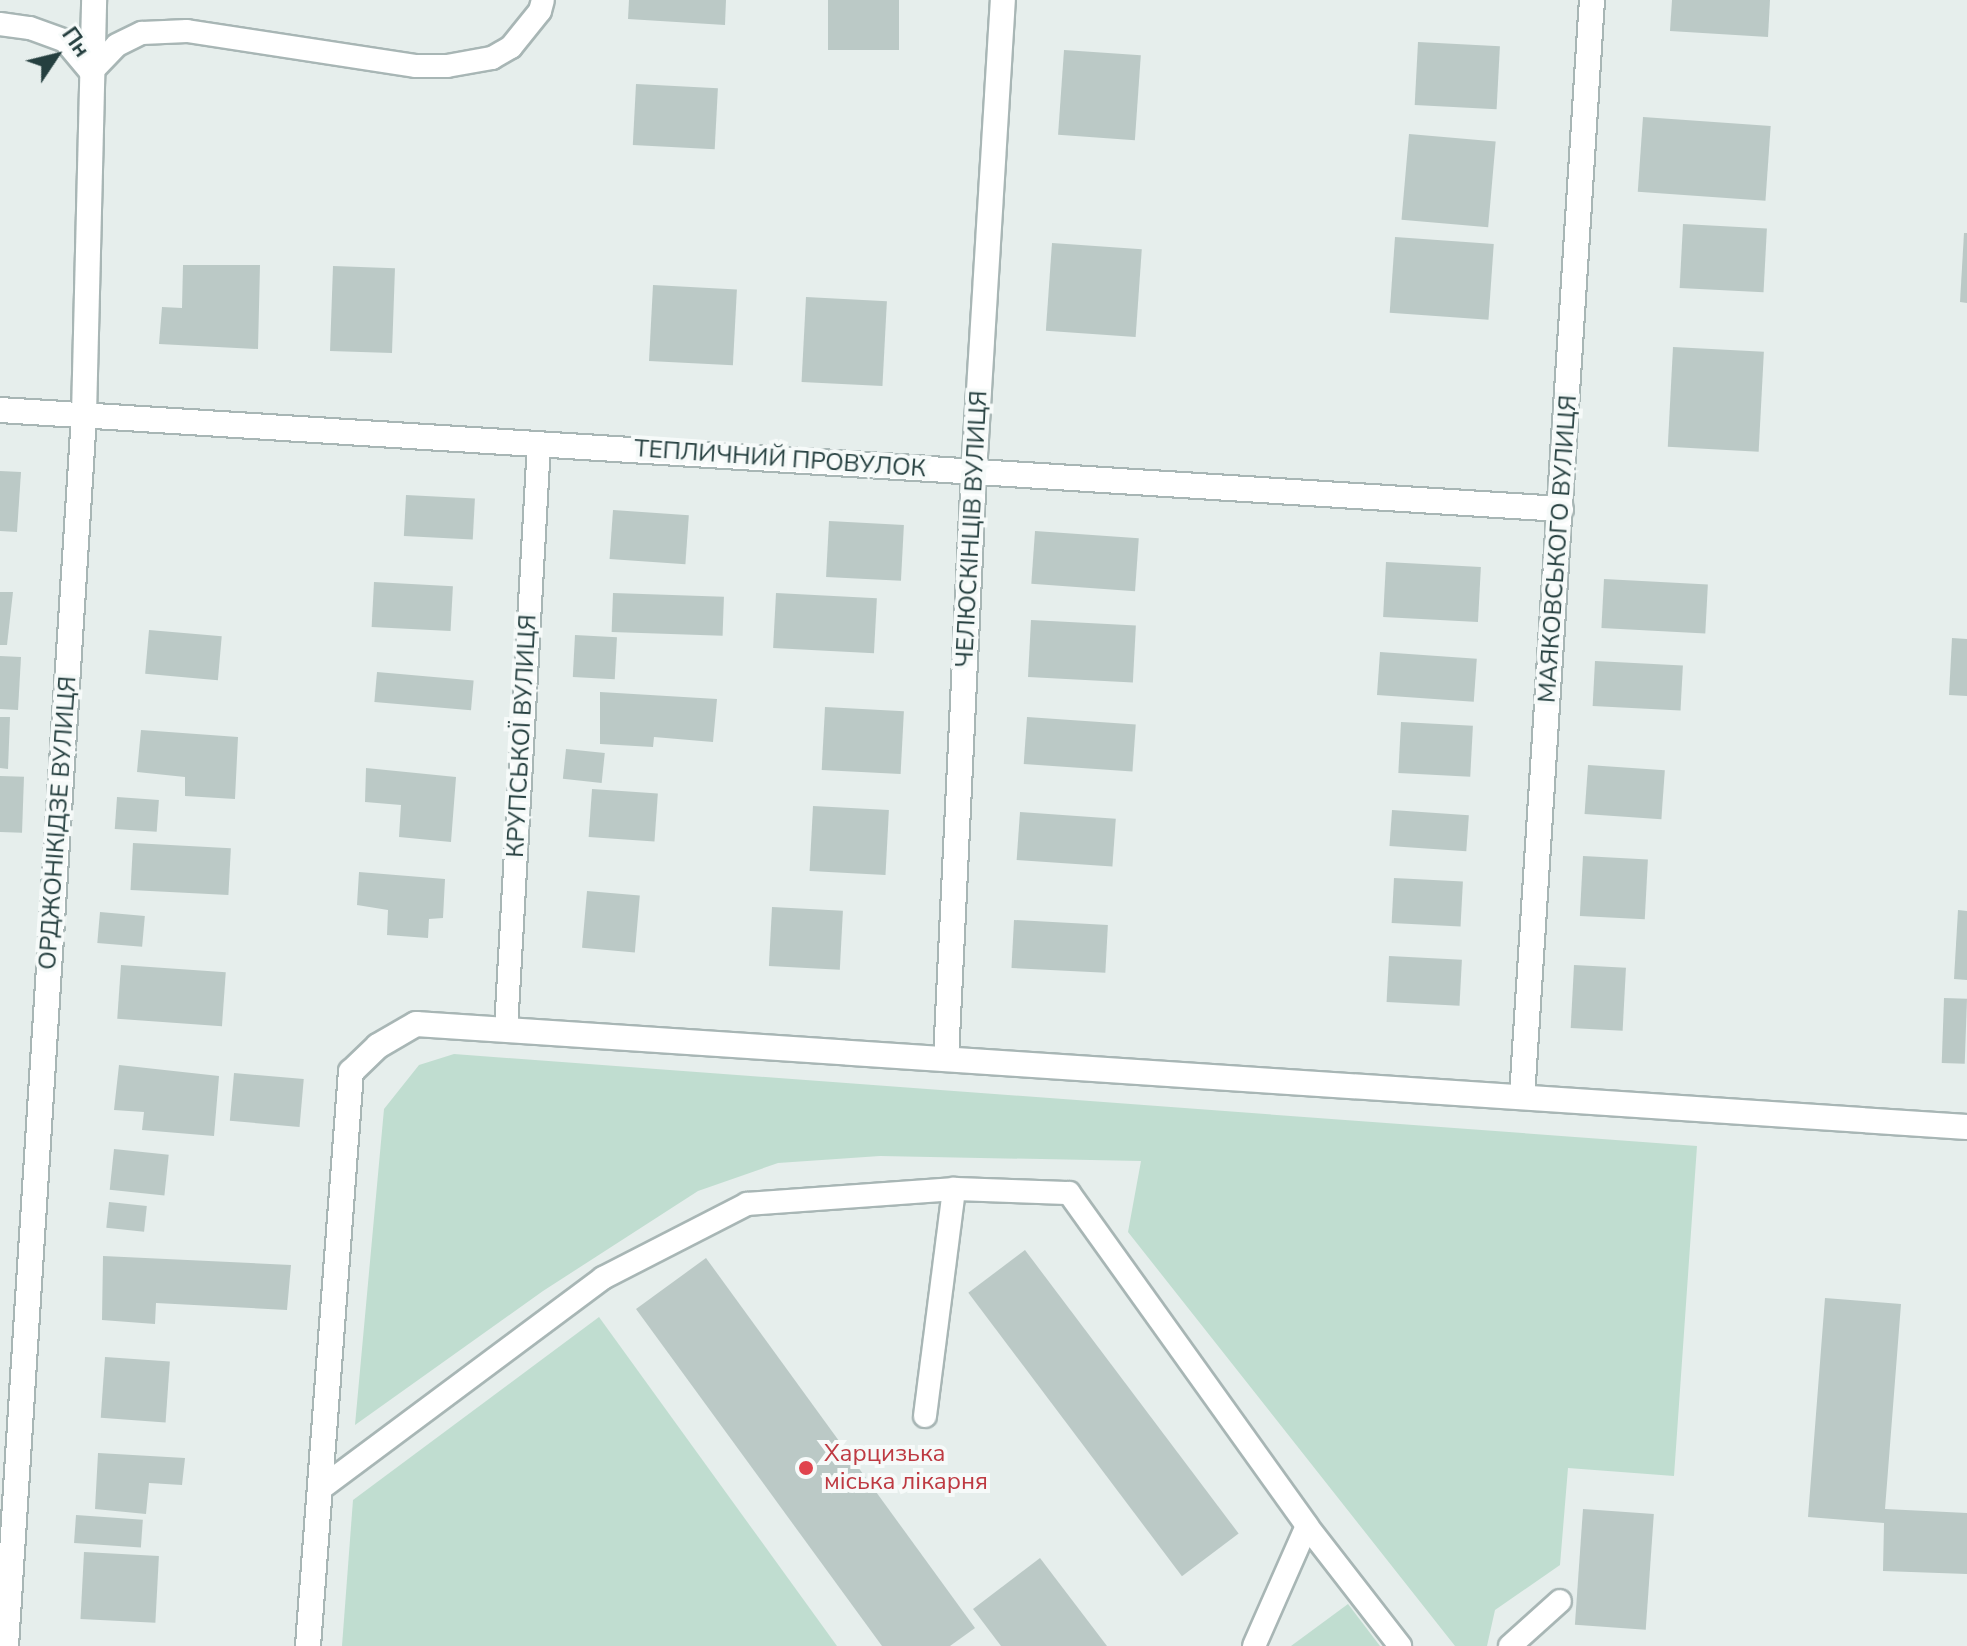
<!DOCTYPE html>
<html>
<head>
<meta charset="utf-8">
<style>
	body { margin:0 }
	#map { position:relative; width:1967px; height:1646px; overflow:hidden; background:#e6eeec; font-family:"Nunito Sans",sans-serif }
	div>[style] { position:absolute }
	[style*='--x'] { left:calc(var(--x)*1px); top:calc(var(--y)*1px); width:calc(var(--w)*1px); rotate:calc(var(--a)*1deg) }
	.green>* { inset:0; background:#c0ddd0 }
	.building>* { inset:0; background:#bbc9c6; transform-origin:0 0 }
	.roads { filter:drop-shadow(2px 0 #a8b6b5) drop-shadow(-2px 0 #a8b6b5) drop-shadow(0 2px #a8b6b5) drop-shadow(0 -2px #a8b6b5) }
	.lane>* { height:22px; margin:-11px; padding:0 11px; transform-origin:11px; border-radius:11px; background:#fff }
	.street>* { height:24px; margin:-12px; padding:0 12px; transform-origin:12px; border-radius:12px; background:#fff }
	.dots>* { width:22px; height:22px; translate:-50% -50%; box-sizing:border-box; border:4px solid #f6faf9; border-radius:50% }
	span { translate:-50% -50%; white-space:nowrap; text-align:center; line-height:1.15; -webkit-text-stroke:8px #f6faf9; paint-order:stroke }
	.street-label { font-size:24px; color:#253f3f }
	.health-label { font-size:24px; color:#be3a42 }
	.left { translate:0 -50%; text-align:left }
	.north { position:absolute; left:16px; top:16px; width:80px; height:80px; -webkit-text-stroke:6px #f6faf9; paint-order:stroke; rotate:55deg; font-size:22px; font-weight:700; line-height:32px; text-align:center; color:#253f3f }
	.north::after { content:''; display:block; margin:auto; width:28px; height:36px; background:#253f3f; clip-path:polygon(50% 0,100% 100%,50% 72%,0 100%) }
</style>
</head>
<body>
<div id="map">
	<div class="green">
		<i style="clip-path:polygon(454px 1054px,1697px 1146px,1674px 1476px,1568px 1468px,1560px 1565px,1495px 1610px,1487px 1646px,1455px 1646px,1128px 1232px,1141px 1161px,880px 1156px,778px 1163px,698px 1191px,543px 1291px,355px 1425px,384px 1109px,419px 1065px)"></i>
		<i style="clip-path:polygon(599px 1317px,837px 1646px,342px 1646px,353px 1500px)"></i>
		<i style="clip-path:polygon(1348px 1604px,1380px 1646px,1291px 1646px)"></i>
	</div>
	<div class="building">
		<i style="clip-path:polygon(629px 0,726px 0,725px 25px,628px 19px)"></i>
		<i style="left:828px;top:0;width:71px;height:50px"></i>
		<i style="clip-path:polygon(1672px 0,1770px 0,1768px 37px,1670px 31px)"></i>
		<i style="left:1418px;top:42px;width:82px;height:63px;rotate:3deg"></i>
		<i style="left:1064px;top:50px;width:77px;height:85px;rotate:4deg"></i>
		<i style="left:636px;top:84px;width:82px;height:61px;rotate:3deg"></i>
		<i style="left:1643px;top:117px;width:128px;height:75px;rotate:4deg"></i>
		<i style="left:1409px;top:134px;width:87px;height:86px;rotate:5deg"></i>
		<i style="left:1683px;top:224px;width:84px;height:64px;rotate:3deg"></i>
		<i style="clip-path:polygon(1964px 233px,1967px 233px,1967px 303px,1960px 302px)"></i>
		<i style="left:1395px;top:237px;width:99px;height:76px;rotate:4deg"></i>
		<i style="left:1052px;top:243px;width:90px;height:88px;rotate:4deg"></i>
		<i style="clip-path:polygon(183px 265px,260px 265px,258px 349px,159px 344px,162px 307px,182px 308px)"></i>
		<i style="left:333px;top:266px;width:62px;height:85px;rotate:2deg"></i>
		<i style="left:653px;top:285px;width:84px;height:76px;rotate:3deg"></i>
		<i style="left:806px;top:297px;width:81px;height:85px;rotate:3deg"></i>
		<i style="left:1673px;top:347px;width:91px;height:100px;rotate:3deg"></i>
		<i style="clip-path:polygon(0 471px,21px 472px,17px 532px,0 531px)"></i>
		<i style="left:406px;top:495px;width:69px;height:41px;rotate:3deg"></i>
		<i style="left:613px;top:510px;width:76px;height:49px;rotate:4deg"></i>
		<i style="left:829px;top:521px;width:75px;height:56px;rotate:3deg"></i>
		<i style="left:1035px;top:531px;width:104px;height:53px;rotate:4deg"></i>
		<i style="left:1386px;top:562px;width:95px;height:55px;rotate:3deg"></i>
		<i style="left:1604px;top:579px;width:104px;height:49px;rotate:3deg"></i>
		<i style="left:374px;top:582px;width:79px;height:45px;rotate:3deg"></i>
		<i style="clip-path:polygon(0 592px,13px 592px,7px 645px,0 645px)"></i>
		<i style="left:613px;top:593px;width:111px;height:39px;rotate:2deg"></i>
		<i style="left:776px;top:593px;width:101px;height:55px;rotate:3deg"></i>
		<i style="left:1031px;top:620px;width:105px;height:57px;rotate:3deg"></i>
		<i style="left:149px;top:630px;width:73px;height:44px;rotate:5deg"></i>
		<i style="left:575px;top:635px;width:42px;height:42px;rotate:3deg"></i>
		<i style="clip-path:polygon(1952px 638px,1967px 639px,1967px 696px,1949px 695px)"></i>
		<i style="left:1380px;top:652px;width:97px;height:43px;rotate:4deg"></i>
		<i style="clip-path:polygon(0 656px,21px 657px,18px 710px,0 709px)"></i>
		<i style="left:1595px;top:661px;width:88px;height:45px;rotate:3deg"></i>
		<i style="left:377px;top:672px;width:97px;height:30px;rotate:5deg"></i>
		<i style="clip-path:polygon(600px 692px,717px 699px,713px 742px,654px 737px,653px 747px,600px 744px)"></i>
		<i style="left:825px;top:707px;width:79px;height:63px;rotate:3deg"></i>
		<i style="clip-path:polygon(0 717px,10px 717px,8px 769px,0 768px)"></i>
		<i style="left:1027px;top:717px;width:109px;height:47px;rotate:4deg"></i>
		<i style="left:1401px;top:722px;width:72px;height:51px;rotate:3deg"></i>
		<i style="clip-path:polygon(141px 730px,238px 737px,235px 799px,185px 796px,185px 777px,137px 772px)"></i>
		<i style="left:566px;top:749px;width:39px;height:30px;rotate:6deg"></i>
		<i style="left:1588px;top:765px;width:77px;height:49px;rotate:4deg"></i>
		<i style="clip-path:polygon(366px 768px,456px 777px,451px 842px,399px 837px,401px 805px,365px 802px)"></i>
		<i style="left:0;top:776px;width:24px;height:56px;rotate:2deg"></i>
		<i style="left:592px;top:789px;width:66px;height:48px;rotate:4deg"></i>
		<i style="left:117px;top:797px;width:42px;height:32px;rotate:4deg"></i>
		<i style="left:813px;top:806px;width:76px;height:65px;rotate:3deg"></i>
		<i style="left:1392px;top:810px;width:77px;height:36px;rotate:4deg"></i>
		<i style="left:1020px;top:812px;width:96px;height:48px;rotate:4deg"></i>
		<i style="left:133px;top:843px;width:98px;height:47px;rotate:3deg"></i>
		<i style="left:1583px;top:856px;width:65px;height:60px;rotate:3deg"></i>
		<i style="clip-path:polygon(359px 872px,445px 879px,443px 918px,429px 919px,428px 938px,387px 935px,388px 910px,357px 905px)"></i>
		<i style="left:1394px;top:878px;width:69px;height:45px;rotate:3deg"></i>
		<i style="left:587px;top:891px;width:53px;height:57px;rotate:5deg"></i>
		<i style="left:772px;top:907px;width:71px;height:59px;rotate:3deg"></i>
		<i style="clip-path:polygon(1958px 910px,1967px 911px,1967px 980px,1954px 979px)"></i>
		<i style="left:100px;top:912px;width:45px;height:31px;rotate:5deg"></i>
		<i style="left:1014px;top:920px;width:94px;height:48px;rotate:3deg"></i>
		<i style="left:1389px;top:956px;width:73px;height:46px;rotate:3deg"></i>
		<i style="left:121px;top:965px;width:105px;height:54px;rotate:4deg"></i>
		<i style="left:1574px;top:965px;width:52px;height:63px;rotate:3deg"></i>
		<i style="left:1944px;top:998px;width:23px;height:65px;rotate:2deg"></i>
		<i style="clip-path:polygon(119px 1065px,219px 1076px,214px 1136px,142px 1130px,144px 1112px,114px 1110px)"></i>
		<i style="left:234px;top:1073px;width:70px;height:48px;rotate:5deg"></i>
		<i style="left:114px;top:1149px;width:55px;height:41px;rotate:6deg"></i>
		<i style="left:109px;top:1202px;width:38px;height:26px;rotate:6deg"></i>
		<i style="left:1025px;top:1250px;width:355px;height:71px;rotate:53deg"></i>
		<i style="clip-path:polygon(103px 1256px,291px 1265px,287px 1310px,156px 1303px,155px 1324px,102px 1320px)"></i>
		<i style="clip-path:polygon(706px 1258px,975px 1628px,950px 1646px,882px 1646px,636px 1309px)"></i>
		<i style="clip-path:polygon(1825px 1298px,1901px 1304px,1885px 1509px,1967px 1513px,1967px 1574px,1883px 1571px,1884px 1523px,1808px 1517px)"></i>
		<i style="left:105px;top:1357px;width:65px;height:61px;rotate:4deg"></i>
		<i style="clip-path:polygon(98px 1453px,185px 1458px,182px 1485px,149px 1483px,146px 1514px,95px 1509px)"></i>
		<i style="left:1583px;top:1509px;width:71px;height:116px;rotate:4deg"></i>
		<i style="left:76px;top:1515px;width:67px;height:28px;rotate:4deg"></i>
		<i style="left:84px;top:1552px;width:75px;height:67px;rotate:3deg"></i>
		<i style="clip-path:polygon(1040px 1558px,1107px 1646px,1001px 1646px,973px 1609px)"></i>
	</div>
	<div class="roads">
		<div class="lane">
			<i style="--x:0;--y:24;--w:30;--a:8"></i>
			<i style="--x:30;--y:28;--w:37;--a:20"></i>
			<i style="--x:65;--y:41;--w:40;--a:50"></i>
			<i style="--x:91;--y:72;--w:37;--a:-46"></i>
			<i style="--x:117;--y:45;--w:28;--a:-26"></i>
			<i style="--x:142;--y:33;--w:45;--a:-2.5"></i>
			<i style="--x:187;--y:31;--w:232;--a:8.7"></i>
			<i style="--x:416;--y:66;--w:31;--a:0"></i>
			<i style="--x:447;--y:66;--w:46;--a:-10.1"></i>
			<i style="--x:492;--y:58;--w:22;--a:-30"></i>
			<i style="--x:511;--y:47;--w:46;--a:-51.1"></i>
			<i style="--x:540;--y:11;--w:11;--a:-75"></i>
			<i style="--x:506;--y:1029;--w:586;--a:-86.77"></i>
			<i style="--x:925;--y:1416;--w:229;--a:-82.7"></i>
			<i style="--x:954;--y:1189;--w:115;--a:2"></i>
			<i style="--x:1069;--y:1193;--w:409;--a:54.4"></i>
			<i style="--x:320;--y:1489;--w:353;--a:-36.7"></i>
			<i style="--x:603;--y:1278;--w:162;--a:-27.2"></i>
			<i style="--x:747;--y:1204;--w:208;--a:-4.1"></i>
			<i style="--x:1254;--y:1646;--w:131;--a:-66.2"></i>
			<i style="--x:1307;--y:1526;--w:152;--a:52.2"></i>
			<i style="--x:1510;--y:1646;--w:67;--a:-42"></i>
		</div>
		<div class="street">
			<i style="--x:0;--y:410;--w:1564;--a:3.63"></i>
			<i style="--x:946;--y:1059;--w:588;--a:-87.27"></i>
			<i style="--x:974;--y:472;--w:473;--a:-86.5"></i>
			<i style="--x:1522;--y:1097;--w:1099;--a:-86.35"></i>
			<i style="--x:6;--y:1646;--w:1233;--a:-86.37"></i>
			<i style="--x:84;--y:415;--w:415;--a:-88.6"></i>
			<i style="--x:308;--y:1646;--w:576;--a:-85.72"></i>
			<i style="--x:351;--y:1072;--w:37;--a:-44"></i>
			<i style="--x:378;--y:1046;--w:44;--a:-30.1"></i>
			<i style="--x:416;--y:1024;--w:1554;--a:3.8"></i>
		</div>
	</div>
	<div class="dots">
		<i style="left:806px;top:1468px;background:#e0444e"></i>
	</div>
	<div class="street-label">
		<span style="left:780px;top:459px;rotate:4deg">ТЕПЛИЧНИЙ ПРОВУЛОК</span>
		<span style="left:972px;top:529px;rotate:-87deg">ЧЕЛЮСКІНЦІВ ВУЛИЦЯ</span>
		<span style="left:1558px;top:549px;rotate:-86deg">МАЯКОВСЬКОГО ВУЛИЦЯ</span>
		<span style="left:522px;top:736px;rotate:-87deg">КРУПСЬКОЇ ВУЛИЦЯ</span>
		<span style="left:58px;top:823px;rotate:-86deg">ОРДЖОНІКІДЗЕ ВУЛИЦЯ</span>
	</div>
	<div class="health-label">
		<span class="left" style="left:824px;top:1468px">Харцизька<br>міська лікарня</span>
	</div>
	<div class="north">Пн</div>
</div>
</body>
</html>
